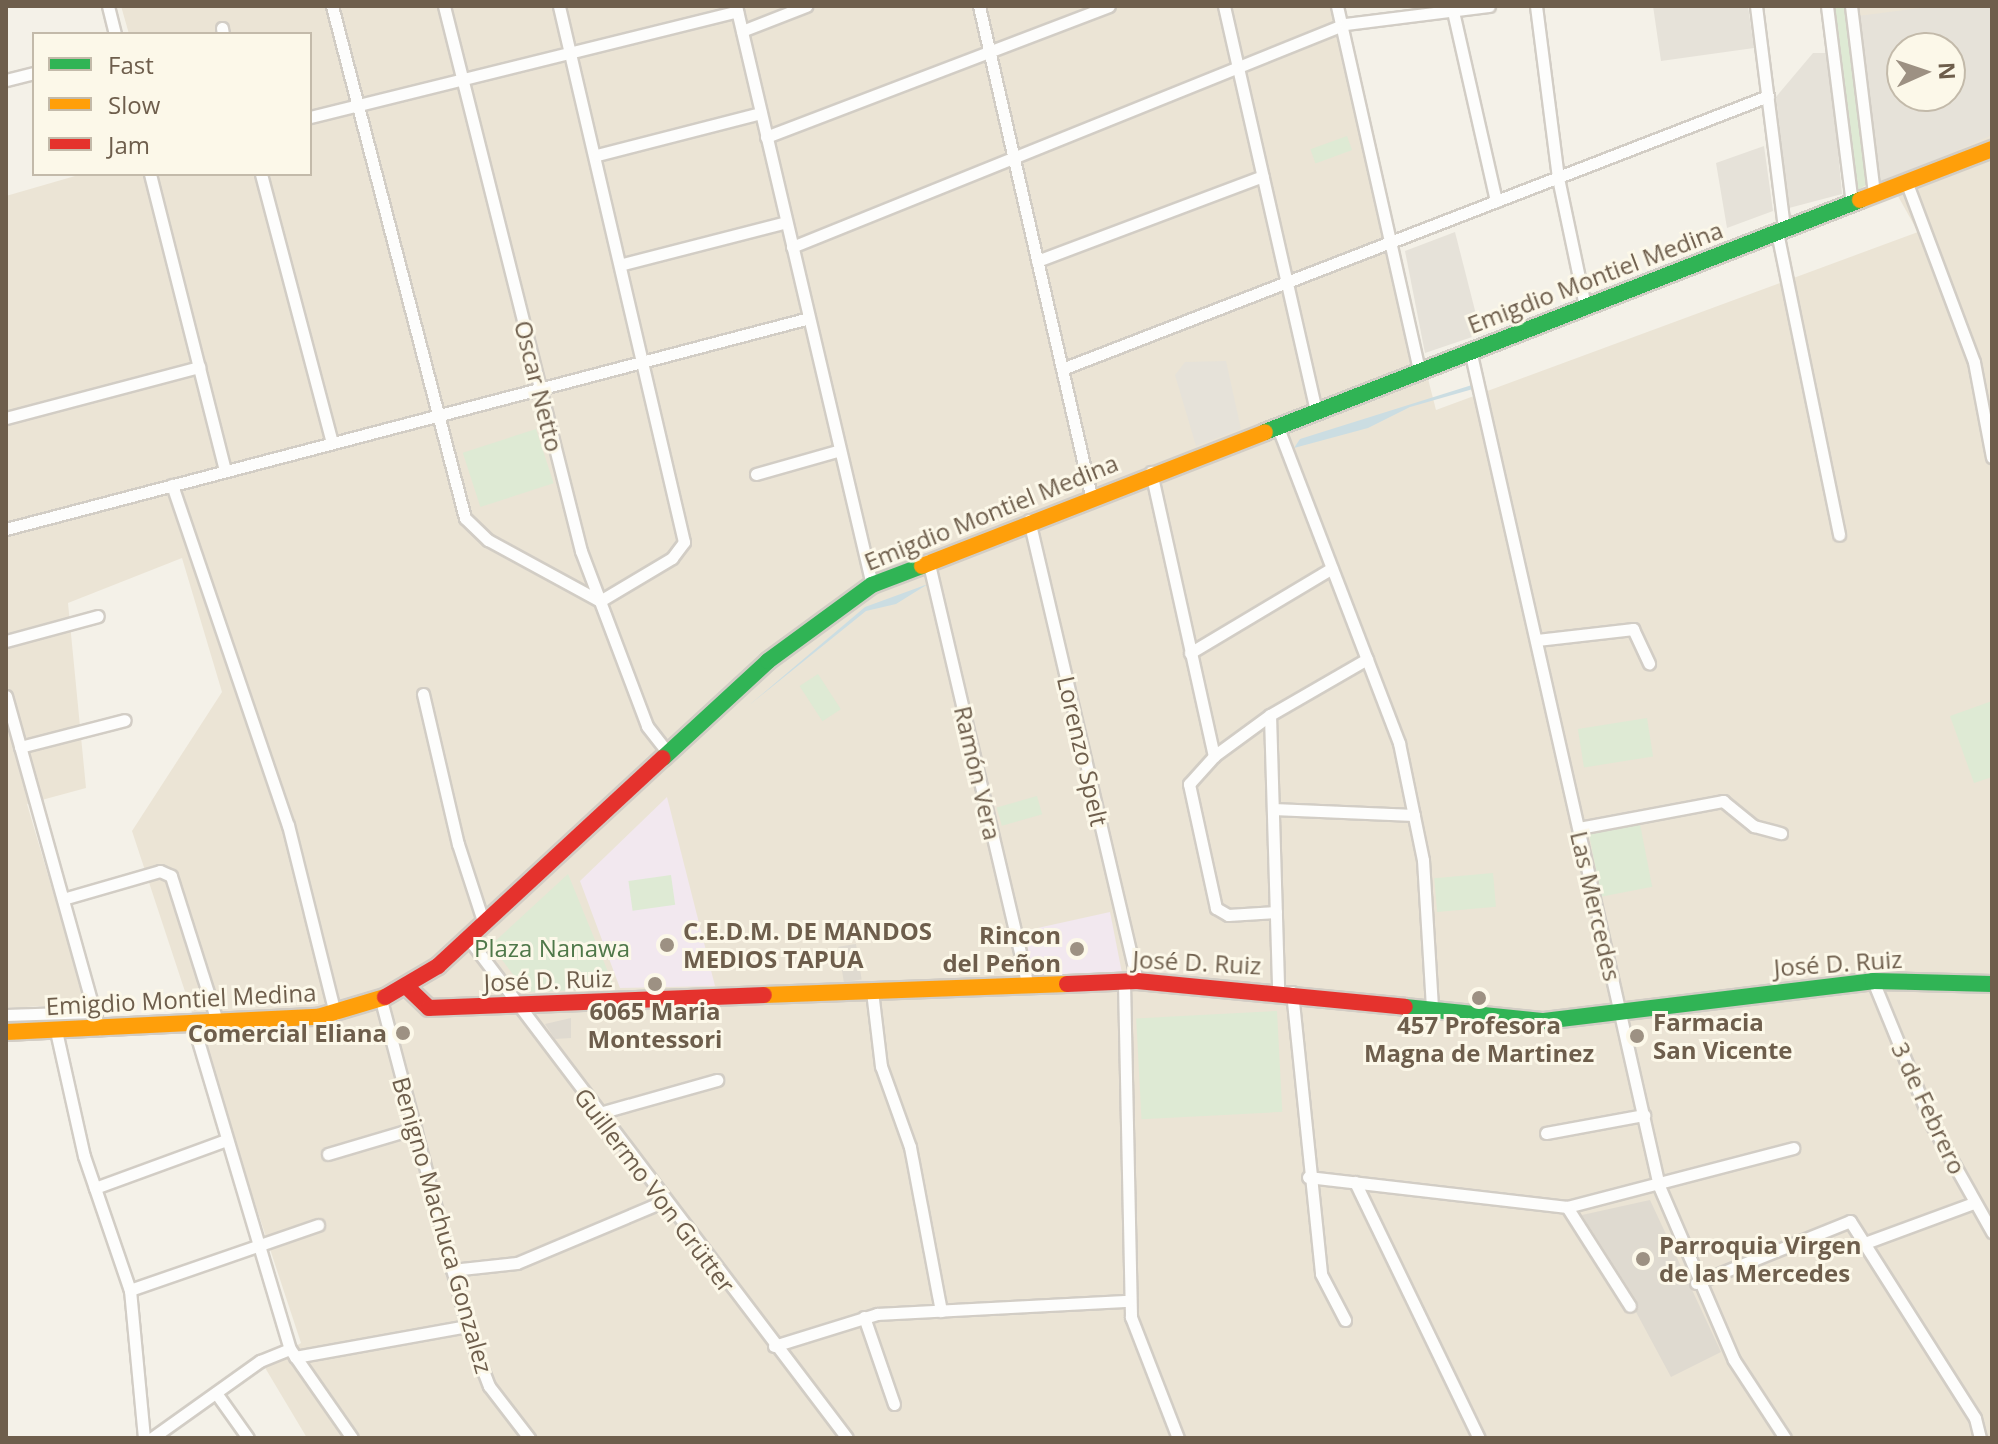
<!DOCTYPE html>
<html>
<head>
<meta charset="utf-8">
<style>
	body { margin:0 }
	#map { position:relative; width:1998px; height:1444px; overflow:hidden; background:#f4f1e8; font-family:"Open Sans",sans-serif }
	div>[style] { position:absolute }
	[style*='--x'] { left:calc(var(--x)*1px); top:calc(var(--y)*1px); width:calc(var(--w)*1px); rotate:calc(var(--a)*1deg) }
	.residential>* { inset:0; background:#ebe4d5 }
	.industrial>* { inset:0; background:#e6e2d9 }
	.education>* { inset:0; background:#f2e8ef }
	.green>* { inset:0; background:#deead4; transform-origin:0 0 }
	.water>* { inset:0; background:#cbdde2 }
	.building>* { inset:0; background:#dfdad0; transform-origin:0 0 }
	.roads { filter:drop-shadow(2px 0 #d2cdc5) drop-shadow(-2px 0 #d2cdc5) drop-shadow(0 2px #d2cdc5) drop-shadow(0 -2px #d2cdc5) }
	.street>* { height:11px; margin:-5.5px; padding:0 5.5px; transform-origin:5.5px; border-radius:5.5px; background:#fdfdfc }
	.fast>* { height:16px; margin:-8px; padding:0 8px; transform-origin:8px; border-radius:8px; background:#30b455 }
	.slow>* { height:16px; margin:-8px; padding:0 8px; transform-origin:8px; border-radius:8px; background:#ff9f0a }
	.jam>* { height:16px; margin:-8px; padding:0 8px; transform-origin:8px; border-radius:8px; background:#e5322d }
	.dots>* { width:22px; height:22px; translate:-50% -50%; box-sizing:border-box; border:4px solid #fcf8e9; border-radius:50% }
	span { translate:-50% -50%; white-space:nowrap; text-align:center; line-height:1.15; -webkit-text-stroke:6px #fcf8e9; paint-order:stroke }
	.street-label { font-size:24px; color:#6e5e4c }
	.poi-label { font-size:24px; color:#6e5e4c; font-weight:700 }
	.left { translate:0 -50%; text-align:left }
	.right { translate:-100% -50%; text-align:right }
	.park-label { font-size:24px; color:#4f7849 }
	.frame { position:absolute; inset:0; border:8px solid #6e5e4c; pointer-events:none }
	.legend { position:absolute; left:32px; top:32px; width:280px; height:144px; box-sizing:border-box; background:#fcf8e9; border:2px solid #c3baaa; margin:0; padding:10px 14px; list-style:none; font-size:24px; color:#6e5e4c }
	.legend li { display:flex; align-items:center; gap:16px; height:40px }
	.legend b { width:40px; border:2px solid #c3baaa }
	.north { position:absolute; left:1886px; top:32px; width:80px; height:80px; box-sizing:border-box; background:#fcf8e9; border:2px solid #c3baaa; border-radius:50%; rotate:87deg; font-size:22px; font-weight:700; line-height:32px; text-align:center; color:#6e5e4c }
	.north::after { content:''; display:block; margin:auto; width:28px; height:36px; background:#9d9183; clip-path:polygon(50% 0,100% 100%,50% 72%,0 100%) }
</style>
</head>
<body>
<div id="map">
	<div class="residential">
		<i style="clip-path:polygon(evenodd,121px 6px,1333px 6px,1436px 410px,1918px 232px,1879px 162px,1859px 160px,1840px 6px,1992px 6px,1992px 1438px,307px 1438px,264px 1366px,301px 1343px,132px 831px,222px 692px,182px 558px,68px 603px,86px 788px,27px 804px,86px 1004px,6px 1008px,6px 196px,82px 174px,310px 174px,310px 34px,129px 34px,121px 6px,1902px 48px,1950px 48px,1950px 96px,1902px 96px,1902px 48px)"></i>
	</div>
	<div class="industrial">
		<i style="clip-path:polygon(1653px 6px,1748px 6px,1754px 48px,1661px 61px)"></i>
		<i style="clip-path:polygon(evenodd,1936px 6px,1992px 6px,1992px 135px,1880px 184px,1858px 16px,1936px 6px,1902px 48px,1950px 48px,1950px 96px,1902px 96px,1902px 48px)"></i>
		<i style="clip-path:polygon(1813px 53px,1829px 53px,1842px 194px,1789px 208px,1776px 97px)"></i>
		<i style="clip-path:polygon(1764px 146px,1773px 211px,1727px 228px,1716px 163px)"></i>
		<i style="clip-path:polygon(1455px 232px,1481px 334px,1425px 353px,1405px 251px)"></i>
		<i style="clip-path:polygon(1226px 361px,1241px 429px,1196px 446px,1175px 375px,1185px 362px)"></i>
	</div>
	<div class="education">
		<i style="clip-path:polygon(667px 797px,715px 986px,620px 988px,580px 881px)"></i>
		<i style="clip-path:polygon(1110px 912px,1122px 973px,1034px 975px,1024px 931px)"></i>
	</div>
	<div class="green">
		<i style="clip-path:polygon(1832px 6px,1844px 6px,1866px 185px,1857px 191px)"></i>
		<i style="left:1347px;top:136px;width:15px;height:39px;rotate:70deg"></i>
		<i style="left:536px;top:429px;width:57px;height:77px;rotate:72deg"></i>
		<i style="left:818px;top:674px;width:42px;height:22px;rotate:57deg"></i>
		<i style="clip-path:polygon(1992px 701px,1992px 777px,1974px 783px,1950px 716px)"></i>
		<i style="left:1647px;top:718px;width:39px;height:70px;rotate:81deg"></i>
		<i style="left:1037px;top:796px;width:19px;height:42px;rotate:74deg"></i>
		<i style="left:1640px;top:824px;width:64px;height:52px;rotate:79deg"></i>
		<i style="left:1493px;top:873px;width:34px;height:59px;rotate:85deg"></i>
		<i style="clip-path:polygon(568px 874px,615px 989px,526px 992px,491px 945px)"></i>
		<i style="left:671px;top:875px;width:30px;height:43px;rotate:82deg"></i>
		<i style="left:1277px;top:1011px;width:101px;height:141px;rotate:87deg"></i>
	</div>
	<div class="water">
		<i style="clip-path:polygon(1472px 385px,1473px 389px,1410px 407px,1368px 428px,1294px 448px,1300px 439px)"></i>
		<i style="clip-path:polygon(928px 584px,896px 604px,866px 611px,748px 706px,865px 607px)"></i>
	</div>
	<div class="building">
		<i style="left:856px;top:944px;width:36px;height:18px;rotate:81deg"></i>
		<i style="clip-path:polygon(571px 1018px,571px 1038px,555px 1039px,545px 1024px)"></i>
		<i style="clip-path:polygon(1650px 1200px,1721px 1352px,1671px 1377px,1636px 1312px,1637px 1301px,1582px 1215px)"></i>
	</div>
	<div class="roads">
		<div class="street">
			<i style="--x:108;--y:6;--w:29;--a:76"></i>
			<i style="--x:332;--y:6;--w:529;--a:75.44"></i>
			<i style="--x:465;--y:518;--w:32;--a:44"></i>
			<i style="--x:488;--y:540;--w:128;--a:28.6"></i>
			<i style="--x:600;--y:601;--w:84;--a:-30.8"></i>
			<i style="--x:672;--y:558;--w:20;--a:-53"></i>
			<i style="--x:684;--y:542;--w:550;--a:-103.13"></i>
			<i style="--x:444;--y:6;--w:562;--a:75.89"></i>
			<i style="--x:581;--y:551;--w:187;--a:69.3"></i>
			<i style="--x:647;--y:726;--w:34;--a:52"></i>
			<i style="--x:736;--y:6;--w:595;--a:76.78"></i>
			<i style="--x:979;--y:6;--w:503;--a:77.12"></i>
			<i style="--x:1224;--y:6;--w:414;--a:77.2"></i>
			<i style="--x:1337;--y:6;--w:373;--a:77.3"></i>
			<i style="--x:1536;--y:6;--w:173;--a:82.7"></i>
			<i style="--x:1558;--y:178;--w:131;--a:78.1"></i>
			<i style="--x:1756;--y:6;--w:225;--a:82.8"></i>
			<i style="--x:1827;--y:6;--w:199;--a:82.8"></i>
			<i style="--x:1851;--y:6;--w:189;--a:83"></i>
			<i style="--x:1452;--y:7;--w:199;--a:77.2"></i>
			<i style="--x:222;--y:28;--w:6;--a:81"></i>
			<i style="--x:742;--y:31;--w:69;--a:-21.3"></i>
			<i style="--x:6;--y:80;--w:29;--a:-14"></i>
			<i style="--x:310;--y:117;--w:440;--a:-13.9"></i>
			<i style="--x:766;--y:137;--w:367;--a:-20.9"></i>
			<i style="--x:597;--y:155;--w:169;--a:-14.4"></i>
			<i style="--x:150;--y:174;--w:306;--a:75.8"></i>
			<i style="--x:261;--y:174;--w:278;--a:75.2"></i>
			<i style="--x:1906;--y:181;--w:193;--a:69.4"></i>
			<i style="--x:1974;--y:362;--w:97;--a:79.3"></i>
			<i style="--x:1777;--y:232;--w:309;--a:78.4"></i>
			<i style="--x:792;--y:247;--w:596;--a:-21.96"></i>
			<i style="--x:1345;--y:24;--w:145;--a:-7.1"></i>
			<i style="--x:1037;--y:261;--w:241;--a:-20.6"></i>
			<i style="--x:623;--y:264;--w:168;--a:-14.4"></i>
			<i style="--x:1470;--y:350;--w:857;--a:77.26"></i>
			<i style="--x:1659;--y:1186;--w:189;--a:66.7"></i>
			<i style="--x:1734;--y:1360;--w:93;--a:56.8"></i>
			<i style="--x:1062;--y:369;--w:757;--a:-21.14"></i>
			<i style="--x:6;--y:418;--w:200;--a:-14.8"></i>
			<i style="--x:1277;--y:425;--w:341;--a:69"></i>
			<i style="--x:1399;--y:743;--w:119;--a:78.4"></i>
			<i style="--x:1423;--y:860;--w:148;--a:86.5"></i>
			<i style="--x:1151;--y:472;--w:291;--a:77.5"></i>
			<i style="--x:756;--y:474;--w:87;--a:-15.9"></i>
			<i style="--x:172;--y:485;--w:359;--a:71.2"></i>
			<i style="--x:288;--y:825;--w:195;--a:76"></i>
			<i style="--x:1029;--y:520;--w:473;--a:76.8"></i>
			<i style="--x:6;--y:529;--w:830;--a:-14.72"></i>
			<i style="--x:928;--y:560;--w:438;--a:76.8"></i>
			<i style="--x:1537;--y:640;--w:97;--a:-6.5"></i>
			<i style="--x:1633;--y:629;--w:38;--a:65"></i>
			<i style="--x:6;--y:641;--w:95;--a:-15.2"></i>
			<i style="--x:1190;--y:653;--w:165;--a:-30.9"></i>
			<i style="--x:423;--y:694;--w:154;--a:76.9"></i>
			<i style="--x:458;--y:844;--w:84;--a:72"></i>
			<i style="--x:6;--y:696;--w:346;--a:74.4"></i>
			<i style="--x:1270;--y:715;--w:276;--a:88.3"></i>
			<i style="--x:20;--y:747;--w:108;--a:-14.4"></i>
			<i style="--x:1273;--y:809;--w:141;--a:2.4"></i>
			<i style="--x:1579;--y:828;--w:147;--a:-10.6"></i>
			<i style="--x:1723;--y:801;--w:40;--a:39"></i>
			<i style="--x:1754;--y:826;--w:28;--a:15"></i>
			<i style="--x:63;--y:899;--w:101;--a:-16.1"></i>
			<i style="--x:160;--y:871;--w:12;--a:24"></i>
			<i style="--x:171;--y:876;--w:155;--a:72.4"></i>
			<i style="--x:1276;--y:912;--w:48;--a:176.4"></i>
			<i style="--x:1228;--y:915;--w:14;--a:-150"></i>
			<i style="--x:1216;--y:908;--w:127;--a:-102.3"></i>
			<i style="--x:1189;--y:784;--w:38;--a:-48"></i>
			<i style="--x:1214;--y:756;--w:69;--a:-36.2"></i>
			<i style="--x:1270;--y:715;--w:112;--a:-30"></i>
			<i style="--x:468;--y:938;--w:627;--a:52.84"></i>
			<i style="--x:1873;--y:981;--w:156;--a:67.7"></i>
			<i style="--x:1932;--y:1125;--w:123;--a:60.7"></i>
			<i style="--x:1124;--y:982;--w:335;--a:88.8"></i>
			<i style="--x:1131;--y:1317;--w:130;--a:68.8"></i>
			<i style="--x:872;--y:991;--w:76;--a:83.2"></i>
			<i style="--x:881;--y:1066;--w:86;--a:70.3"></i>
			<i style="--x:910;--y:1147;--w:167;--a:79.3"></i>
			<i style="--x:1292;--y:992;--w:283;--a:84.1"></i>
			<i style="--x:1321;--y:1274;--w:52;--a:62.4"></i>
			<i style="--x:381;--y:1000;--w:345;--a:75.2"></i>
			<i style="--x:469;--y:1334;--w:56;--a:69"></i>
			<i style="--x:489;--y:1386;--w:66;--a:52.4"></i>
			<i style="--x:6;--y:1015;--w:88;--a:-2"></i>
			<i style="--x:193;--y:1024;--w:339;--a:73.4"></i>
			<i style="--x:290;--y:1349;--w:108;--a:55.1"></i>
			<i style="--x:56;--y:1031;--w:128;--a:77.4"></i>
			<i style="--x:84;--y:1156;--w:142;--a:71.1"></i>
			<i style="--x:130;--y:1290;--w:149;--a:84.6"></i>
			<i style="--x:596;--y:1114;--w:126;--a:-15.7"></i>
			<i style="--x:1546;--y:1133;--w:100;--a:-10.4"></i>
			<i style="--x:328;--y:1154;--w:91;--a:-16.6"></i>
			<i style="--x:1308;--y:1177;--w:261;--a:6.6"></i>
			<i style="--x:1567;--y:1207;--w:234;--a:-14.6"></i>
			<i style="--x:1355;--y:1182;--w:284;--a:64.2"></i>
			<i style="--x:95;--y:1188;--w:140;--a:-20.1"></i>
			<i style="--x:1567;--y:1207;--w:117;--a:57.5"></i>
			<i style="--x:1865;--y:1243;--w:116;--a:-20.2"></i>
			<i style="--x:452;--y:1270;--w:65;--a:-6.1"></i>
			<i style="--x:517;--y:1263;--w:157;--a:-22.8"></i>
			<i style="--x:1696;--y:1283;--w:166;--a:-21.9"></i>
			<i style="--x:1850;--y:1221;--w:233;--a:57.6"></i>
			<i style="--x:1975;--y:1418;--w:21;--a:76"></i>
			<i style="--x:130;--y:1290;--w:199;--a:-19.1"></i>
			<i style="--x:864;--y:1317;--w:92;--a:71"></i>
			<i style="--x:774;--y:1346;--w:108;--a:-17.3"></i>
			<i style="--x:877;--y:1314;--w:252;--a:-3"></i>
			<i style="--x:295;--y:1357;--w:175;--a:-10.2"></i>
			<i style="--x:216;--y:1393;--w:55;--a:54.6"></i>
			<i style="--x:152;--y:1438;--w:133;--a:-35.5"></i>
			<i style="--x:260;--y:1361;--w:32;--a:-22"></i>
		</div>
		<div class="fast">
			<i style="--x:1265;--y:432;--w:639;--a:-21.3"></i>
			<i style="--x:663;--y:758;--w:143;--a:-42.7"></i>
			<i style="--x:768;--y:661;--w:129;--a:-36.2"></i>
			<i style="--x:872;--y:585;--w:53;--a:-20.8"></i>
			<i style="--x:1405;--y:1007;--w:140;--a:5.8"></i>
			<i style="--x:1544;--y:1021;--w:331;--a:-6.9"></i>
			<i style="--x:1873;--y:981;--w:119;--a:1.4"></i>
		</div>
		<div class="slow">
			<i style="--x:1860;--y:200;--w:142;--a:-21.1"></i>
			<i style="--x:922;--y:566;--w:368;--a:-21.3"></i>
			<i style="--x:764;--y:995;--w:303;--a:-2.1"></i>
			<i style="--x:6;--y:1032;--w:312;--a:-2.8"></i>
			<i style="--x:318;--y:1017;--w:70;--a:-16.6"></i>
		</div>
		<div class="jam">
			<i style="--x:1067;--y:984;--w:70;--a:-2.5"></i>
			<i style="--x:1137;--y:981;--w:269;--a:5.5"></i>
			<i style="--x:407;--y:987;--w:30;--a:44"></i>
			<i style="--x:429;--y:1008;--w:335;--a:-2.2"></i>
			<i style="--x:385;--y:997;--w:61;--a:-30.3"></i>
			<i style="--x:438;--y:966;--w:306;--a:-42.8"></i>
		</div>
	</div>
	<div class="dots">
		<i style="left:667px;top:945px;background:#9d9183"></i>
		<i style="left:1077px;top:949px;background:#9d9183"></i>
		<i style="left:655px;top:984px;background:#9d9183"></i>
		<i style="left:1479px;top:998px;background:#9d9183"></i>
		<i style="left:403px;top:1033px;background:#9d9183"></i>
		<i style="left:1637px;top:1036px;background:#9d9183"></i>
		<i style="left:1643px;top:1259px;background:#9d9183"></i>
	</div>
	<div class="street-label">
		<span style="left:1595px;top:277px;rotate:-21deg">Emigdio Montiel Medina</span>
		<span style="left:539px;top:386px;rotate:76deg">Oscar Netto</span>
		<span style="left:991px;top:512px;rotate:-22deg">Emigdio Montiel Medina</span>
		<span style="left:1083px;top:751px;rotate:77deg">Lorenzo Spelt</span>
		<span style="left:978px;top:773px;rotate:77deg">Ramón Vera</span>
		<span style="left:1596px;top:906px;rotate:77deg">Las Mercedes</span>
		<span style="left:1197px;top:962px;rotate:3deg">José D. Ruiz</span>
		<span style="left:1838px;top:963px;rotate:-4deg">José D. Ruiz</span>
		<span style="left:548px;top:980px;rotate:-2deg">José D. Ruiz</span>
		<span style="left:181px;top:999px;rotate:-3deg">Emigdio Montiel Medina</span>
		<span style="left:1929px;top:1108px;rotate:65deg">3 de Febrero</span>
		<span style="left:655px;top:1190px;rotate:53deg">Guillermo Von Grütter</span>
		<span style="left:443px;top:1225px;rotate:74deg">Benigno Machuca Gonzalez</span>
	</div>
	<div class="poi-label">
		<span class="left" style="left:683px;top:945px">C.E.D.M. DE MANDOS<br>MEDIOS TAPUA</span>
		<span class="right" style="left:1061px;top:949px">Rincon<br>del Peñon</span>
		<span style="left:655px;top:1025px">6065 Maria<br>Montessori</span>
		<span class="left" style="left:1653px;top:1036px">Farmacia<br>San Vicente</span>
		<span style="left:1479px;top:1039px">457 Profesora<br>Magna de Martinez</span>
		<span class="right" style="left:387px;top:1033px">Comercial Eliana</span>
		<span class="left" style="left:1659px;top:1259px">Parroquia Virgen<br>de las Mercedes</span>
	</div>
	<div class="park-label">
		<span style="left:552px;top:948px">Plaza Nanawa</span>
	</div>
	<div class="frame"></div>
	<ul class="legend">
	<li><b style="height:10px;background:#30b455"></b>Fast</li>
	<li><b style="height:10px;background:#ff9f0a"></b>Slow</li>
	<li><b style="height:10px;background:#e5322d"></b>Jam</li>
	</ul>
	<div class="north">N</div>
</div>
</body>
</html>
